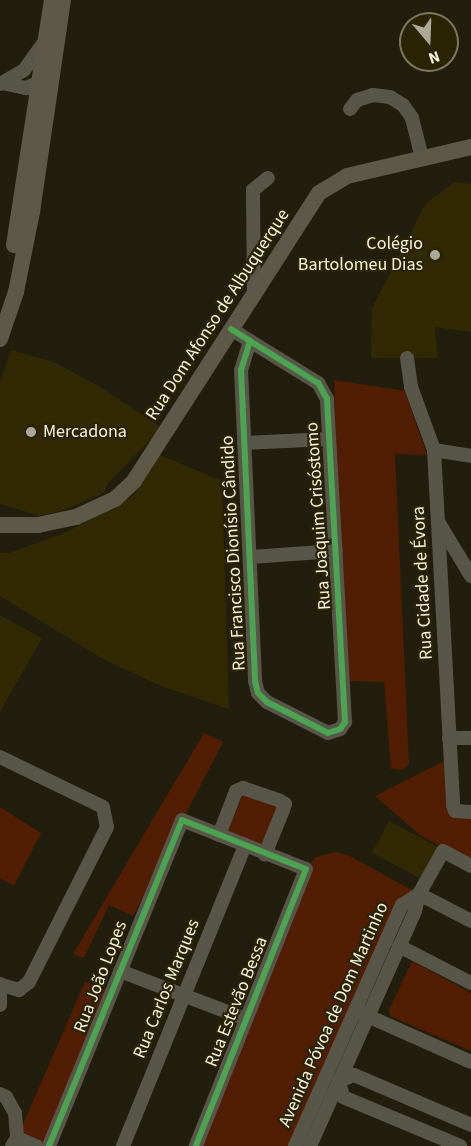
<!DOCTYPE html>
<html>
<head>
<meta charset="utf-8">
<style>
	body { margin:0 }
	#map { position:relative; width:471px; height:1146px; overflow:hidden; background:#221e0d; font-family:"Source Sans 3",sans-serif }
	div>[style] { position:absolute }
	[style*='--x'] { left:calc(var(--x)*1px); top:calc(var(--y)*1px); width:calc(var(--w)*1px); rotate:calc(var(--a)*1deg) }
	.built>* { inset:0; background:#312904; transform-origin:0 0 }
	.green>* { inset:0; background:#511d03; transform-origin:0 0 }
	.minor>* { height:14px; margin:-7px; padding:0 7px; transform-origin:7px; border-radius:7px; background:#585549 }
	.major>* { height:16px; margin:-8px; padding:0 8px; transform-origin:8px; border-radius:8px; background:#5e5849 }
	.cycleway>* { height:6px; margin:-3px; padding:0 3px; transform-origin:3px; border-radius:3px; background:#4ca352 }
	.dots>* { width:16px; height:16px; translate:-50% -50%; box-sizing:border-box; border:3px solid #2a2405; border-radius:50% }
	span { translate:-50% -50%; white-space:nowrap; text-align:center; line-height:1.15; -webkit-text-stroke:4.5px #2a2405; paint-order:stroke }
	.poi-label { font-size:18px; color:#f7f3e2 }
	.right { translate:-100% -50%; text-align:right }
	.left { translate:0 -50%; text-align:left }
	.street-label { font-size:18px; color:#f7f3e2 }
	.north { position:absolute; left:399px; top:12px; width:60px; height:60px; box-sizing:border-box; background:#2a2405; border:2px solid #7c775d; border-radius:50%; rotate:161deg; font-size:16px; font-weight:700; line-height:24px; text-align:center; color:#f7f3e2 }
	.north::after { content:''; display:block; margin:auto; width:21px; height:27px; background:#aca897; clip-path:polygon(50% 0,100% 100%,50% 72%,0 100%) }
</style>
</head>
<body>
<div id="map">
	<div class="built">
		<i style="clip-path:polygon(455px 182px,471px 184px,471px 332px,435px 327px,438px 358px,371px 358px,372px 308px,426px 203px)"></i>
		<i style="clip-path:polygon(11px 350px,54px 362px,100px 387px,162px 428px,108px 483px,104px 493px,61px 511px,40px 516px,0 504px,0 383px)"></i>
		<i style="clip-path:polygon(160px 455px,222px 481px,229px 709px,161px 686px,103px 659px,0 596px,0 553px,9px 553px,67px 532px,134px 495px)"></i>
		<i style="clip-path:polygon(0 615px,42px 638px,0 712px)"></i>
		<i style="left:389px;top:821px;width:59px;height:36px;rotate:28deg"></i>
	</div>
	<div class="green">
		<i style="clip-path:polygon(334px 380px,405px 391px,427px 455px,395px 454px,409px 764px,402px 770px,391px 769px,384px 682px,343px 681px)"></i>
		<i style="clip-path:polygon(204px 733px,223px 742px,133px 916px,109px 905px,84px 958px,73px 954px)"></i>
		<i style="clip-path:polygon(450px 758px,455px 811px,471px 812px,471px 862px,420px 835px,375px 796px)"></i>
		<i style="left:243px;top:794px;width:41px;height:44px;rotate:22deg"></i>
		<i style="clip-path:polygon(0 807px,41px 833px,14px 886px,0 878px)"></i>
		<i style="clip-path:polygon(334px 852px,348px 855px,419px 894px,402px 905px,295px 1146px,194px 1146px,306px 869px,316px 857px)"></i>
		<i style="clip-path:polygon(412px 961px,471px 993px,471px 1051px,390px 1016px,389px 1010px)"></i>
		<i style="clip-path:polygon(85px 982px,106px 989px,49px 1146px,17px 1138px)"></i>
	</div>
	<div class="minor">
		<i style="--x:2;--y:83;--w:25;--a:12"></i>
		<i style="--x:26;--y:88;--w:21;--a:-23"></i>
		<i style="--x:0;--y:84;--w:28;--a:-30"></i>
		<i style="--x:24;--y:70;--w:32;--a:-54"></i>
		<i style="--x:350;--y:109;--w:11;--a:-52"></i>
		<i style="--x:357;--y:100;--w:17;--a:-17"></i>
		<i style="--x:373;--y:95;--w:17;--a:7"></i>
		<i style="--x:390;--y:97;--w:15;--a:32"></i>
		<i style="--x:403;--y:105;--w:16;--a:55"></i>
		<i style="--x:412;--y:118;--w:41;--a:76"></i>
		<i style="--x:254;--y:293;--w:103;--a:-90.6"></i>
		<i style="--x:253;--y:190;--w:19;--a:-39"></i>
		<i style="--x:231;--y:329;--w:22;--a:32"></i>
		<i style="--x:250;--y:341;--w:30;--a:107"></i>
		<i style="--x:241;--y:370;--w:311;--a:87.4"></i>
		<i style="--x:255;--y:681;--w:12;--a:76"></i>
		<i style="--x:258;--y:693;--w:13;--a:45"></i>
		<i style="--x:267;--y:702;--w:68;--a:26.9"></i>
		<i style="--x:328;--y:733;--w:13;--a:-18"></i>
		<i style="--x:340;--y:729;--w:9;--a:-54"></i>
		<i style="--x:345;--y:722;--w:324;--a:-93.2"></i>
		<i style="--x:327;--y:399;--w:18;--a:-119"></i>
		<i style="--x:318;--y:383;--w:80;--a:-148.3"></i>
		<i style="--x:407;--y:358;--w:29;--a:82"></i>
		<i style="--x:411;--y:387;--w:67;--a:69.9"></i>
		<i style="--x:434;--y:450;--w:356;--a:86.9"></i>
		<i style="--x:453;--y:805;--w:6;--a:72"></i>
		<i style="--x:455;--y:811;--w:16;--a:4"></i>
		<i style="--x:244;--y:443;--w:85;--a:-2.7"></i>
		<i style="--x:434;--y:450;--w:37;--a:9"></i>
		<i style="--x:439;--y:523;--w:62;--a:58.9"></i>
		<i style="--x:251;--y:557;--w:85;--a:-4"></i>
		<i style="--x:449;--y:738;--w:22;--a:0"></i>
		<i style="--x:0;--y:757;--w:114;--a:25.9"></i>
		<i style="--x:103;--y:807;--w:20;--a:79"></i>
		<i style="--x:107;--y:827;--w:174;--a:116.7"></i>
		<i style="--x:29;--y:982;--w:13;--a:141"></i>
		<i style="--x:19;--y:990;--w:18;--a:-164"></i>
		<i style="--x:219;--y:835;--w:47;--a:-68.9"></i>
		<i style="--x:236;--y:791;--w:8;--a:-23"></i>
		<i style="--x:243;--y:788;--w:39;--a:19"></i>
		<i style="--x:280;--y:801;--w:6;--a:31"></i>
		<i style="--x:285;--y:804;--w:6;--a:108"></i>
		<i style="--x:283;--y:810;--w:48;--a:112.2"></i>
		<i style="--x:419;--y:894;--w:59;--a:27.4"></i>
		<i style="--x:399;--y:946;--w:81;--a:27.2"></i>
		<i style="--x:120;--y:971;--w:135;--a:20.9"></i>
		<i style="--x:0;--y:984;--w:21;--a:90"></i>
		<i style="--x:361;--y:1013;--w:120;--a:24"></i>
		<i style="--x:339;--y:1081;--w:16;--a:76"></i>
		<i style="--x:343;--y:1097;--w:127;--a:22.7"></i>
		<i style="--x:339;--y:1081;--w:16;--a:-22"></i>
		<i style="--x:354;--y:1075;--w:127;--a:23.1"></i>
		<i style="--x:0;--y:1094;--w:7;--a:27"></i>
		<i style="--x:6;--y:1097;--w:18;--a:61"></i>
		<i style="--x:15;--y:1113;--w:25;--a:85"></i>
		<i style="--x:17;--y:1138;--w:9;--a:122"></i>
		<i style="--x:17;--y:1138;--w:21;--a:23"></i>
		<i style="--x:49;--y:1146;--w:352;--a:-67.8"></i>
		<i style="--x:182;--y:820;--w:133;--a:21.6"></i>
		<i style="--x:306;--y:869;--w:298;--a:111.7"></i>
		<i style="--x:123;--y:1146;--w:325;--a:-67.9"></i>
		<i style="--x:295;--y:1146;--w:264;--a:-66.1"></i>
		<i style="--x:402;--y:905;--w:20;--a:-33"></i>
		<i style="--x:310;--y:1146;--w:257;--a:-65.9"></i>
		<i style="--x:415;--y:911;--w:17;--a:-77"></i>
		<i style="--x:419;--y:894;--w:49;--a:-60.8"></i>
		<i style="--x:443;--y:851;--w:32;--a:28"></i>
	</div>
	<div class="major">
		<i style="--x:14;--y:245;--w:248;--a:-81.2"></i>
		<i style="--x:0;--y:339;--w:50;--a:-71.2"></i>
		<i style="--x:16;--y:292;--w:82;--a:-78.7"></i>
		<i style="--x:32;--y:212;--w:214;--a:-81.7"></i>
		<i style="--x:0;--y:525;--w:38;--a:0"></i>
		<i style="--x:38;--y:525;--w:39;--a:-12"></i>
		<i style="--x:76;--y:517;--w:43;--a:-24.8"></i>
		<i style="--x:115;--y:499;--w:26;--a:-43"></i>
		<i style="--x:134;--y:481;--w:342;--a:-57.3"></i>
		<i style="--x:319;--y:193;--w:33;--a:-31"></i>
		<i style="--x:347;--y:176;--w:127;--a:-13.2"></i>
	</div>
	<div class="cycleway">
		<i style="--x:231;--y:329;--w:22;--a:32"></i>
		<i style="--x:250;--y:341;--w:30;--a:107"></i>
		<i style="--x:241;--y:370;--w:311;--a:87.4"></i>
		<i style="--x:255;--y:681;--w:12;--a:76"></i>
		<i style="--x:258;--y:693;--w:13;--a:45"></i>
		<i style="--x:267;--y:702;--w:68;--a:26.9"></i>
		<i style="--x:328;--y:733;--w:13;--a:-18"></i>
		<i style="--x:340;--y:729;--w:9;--a:-54"></i>
		<i style="--x:345;--y:722;--w:324;--a:-93.2"></i>
		<i style="--x:327;--y:399;--w:18;--a:-119"></i>
		<i style="--x:318;--y:383;--w:80;--a:-148.3"></i>
		<i style="--x:49;--y:1146;--w:352;--a:-67.8"></i>
		<i style="--x:182;--y:820;--w:133;--a:21.6"></i>
		<i style="--x:306;--y:869;--w:298;--a:111.7"></i>
	</div>
	<div class="dots">
		<i style="left:435px;top:255px;background:#aca897"></i>
		<i style="left:31px;top:432px;background:#aca897"></i>
	</div>
	<div class="poi-label">
		<span class="right" style="left:423px;top:255px">Colégio<br>Bartolomeu Dias</span>
		<span class="left" style="left:43px;top:432px">Mercadona</span>
	</div>
	<div class="street-label">
		<span style="left:218px;top:315px;rotate:-57deg">Rua Dom Afonso de Albuquerque</span>
		<span style="left:319px;top:516px;rotate:-94deg">Rua Joaquim Crisóstomo</span>
		<span style="left:234px;top:553px;rotate:-93deg">Rua Francisco Dionísio Cândido</span>
		<span style="left:423px;top:583px;rotate:-93deg">Rua Cidade de Évora</span>
		<span style="left:101px;top:977px;rotate:-69deg">Rua João Lopes</span>
		<span style="left:167px;top:989px;rotate:-68deg">Rua Carlos Marques</span>
		<span style="left:237px;top:1002px;rotate:-68deg">Rua Estevão Bessa</span>
		<span style="left:334px;top:1015px;rotate:-66deg">Avenida Póvoa de Dom Martinho</span>
	</div>
	<div class="north">N</div>
</div>
</body>
</html>
